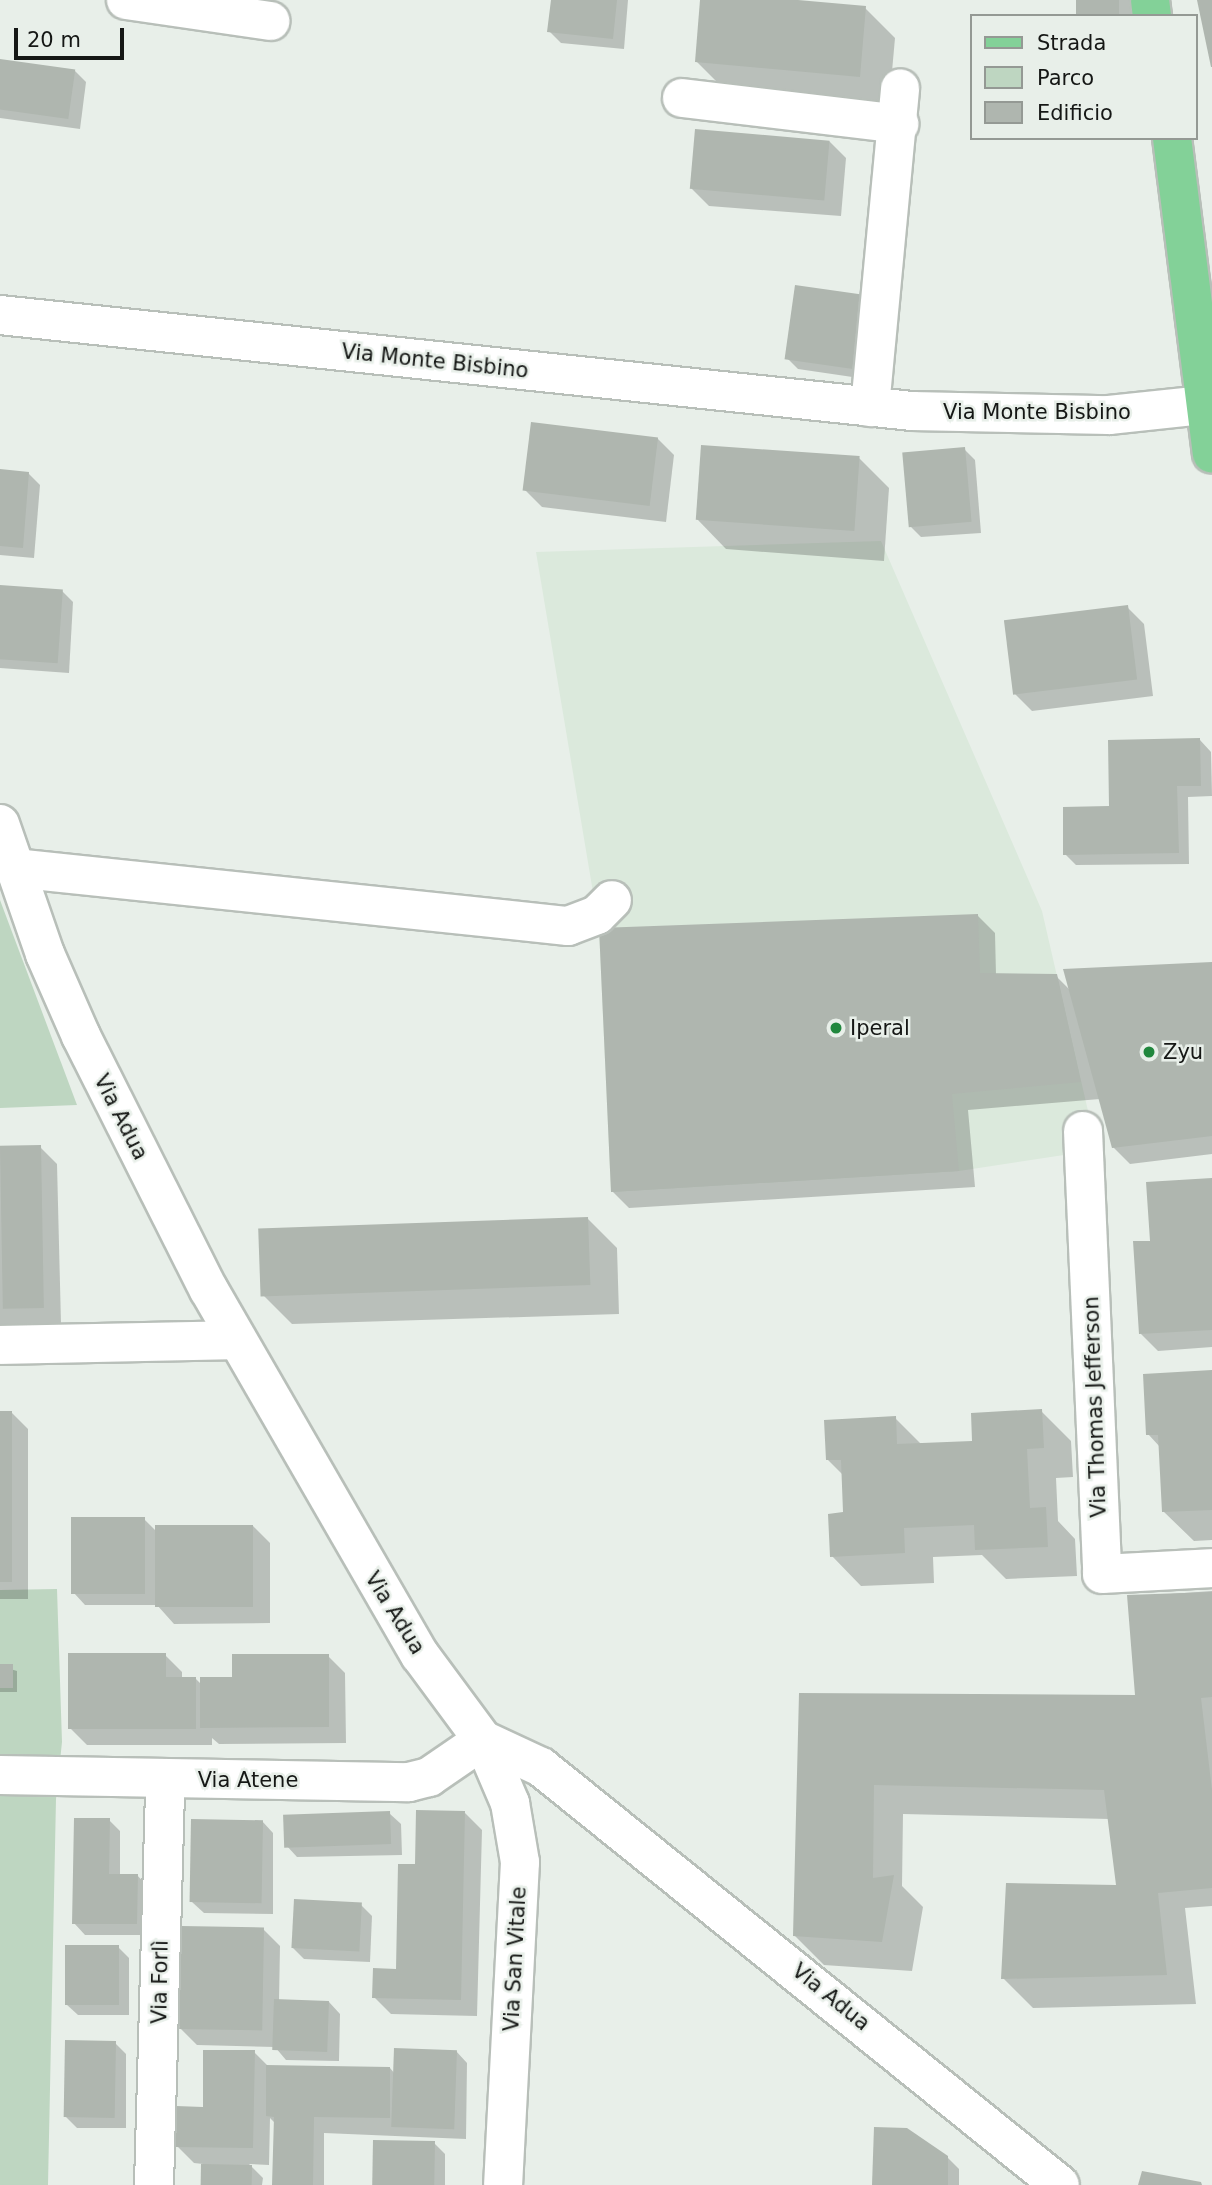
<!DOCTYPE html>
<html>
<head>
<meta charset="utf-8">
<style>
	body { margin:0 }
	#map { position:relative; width:1212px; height:2185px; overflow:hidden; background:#e8efe9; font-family:"DejaVu Sans",sans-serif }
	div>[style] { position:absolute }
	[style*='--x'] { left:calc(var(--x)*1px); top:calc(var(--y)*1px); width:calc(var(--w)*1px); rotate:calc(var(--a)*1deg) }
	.built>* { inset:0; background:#dbe9dc }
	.green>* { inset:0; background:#bed6c1 }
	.shadow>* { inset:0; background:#0003; transform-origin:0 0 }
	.building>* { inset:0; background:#afb6af; transform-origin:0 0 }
	.roads { filter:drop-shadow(2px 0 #b8bfb9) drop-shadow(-2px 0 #b8bfb9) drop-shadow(0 2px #b8bfb9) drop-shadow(0 -2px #b8bfb9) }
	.minor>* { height:38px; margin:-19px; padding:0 19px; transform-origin:19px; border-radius:19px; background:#fff }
	.major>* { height:38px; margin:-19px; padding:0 19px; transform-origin:19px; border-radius:19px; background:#83d198 }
	.dots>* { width:19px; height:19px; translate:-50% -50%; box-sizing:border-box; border:4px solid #e8efe9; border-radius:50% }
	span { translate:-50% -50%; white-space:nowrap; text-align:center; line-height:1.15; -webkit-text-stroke:5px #e8efe9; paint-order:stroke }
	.street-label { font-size:21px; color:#151715 }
	.poi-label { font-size:21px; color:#151715 }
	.left { translate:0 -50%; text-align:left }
	.legend { position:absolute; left:970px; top:14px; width:228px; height:126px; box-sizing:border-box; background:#e8efe9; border:2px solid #949994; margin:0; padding:9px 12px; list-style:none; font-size:21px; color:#151715 }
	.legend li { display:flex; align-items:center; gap:14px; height:35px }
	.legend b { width:35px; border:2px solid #949994 }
	.scale { position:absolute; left:14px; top:28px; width:110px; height:32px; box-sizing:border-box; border:4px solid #151715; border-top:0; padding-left:9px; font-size:21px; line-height:24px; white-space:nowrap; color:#151715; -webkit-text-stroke:5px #e8efe9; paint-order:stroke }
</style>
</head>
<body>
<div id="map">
	<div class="built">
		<i style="clip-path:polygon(881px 541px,1042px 911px,1097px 1150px,959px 1171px,611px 1192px,599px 928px,536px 552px)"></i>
	</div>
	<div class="green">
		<i style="clip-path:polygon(0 900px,77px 1105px,0 1108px)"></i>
		<i style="clip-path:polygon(57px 1589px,62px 1742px,56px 1799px,48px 2185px,0 2185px,0 1590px)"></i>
	</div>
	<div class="shadow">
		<i style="clip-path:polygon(552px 0,628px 0,624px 49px,561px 43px,549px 31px)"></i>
		<i style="clip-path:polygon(702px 0,778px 0,865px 8px,895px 38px,889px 105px,726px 91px,696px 61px)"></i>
		<i style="left:1078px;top:0;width:54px;height:16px"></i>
		<i style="clip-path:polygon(0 60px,74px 70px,86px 82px,80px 129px,0 118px)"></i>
		<i style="clip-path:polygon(829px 141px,846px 158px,841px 216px,709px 206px,692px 189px)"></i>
		<i style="clip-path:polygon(797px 287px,866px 379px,798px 369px,787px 358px)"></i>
		<i style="clip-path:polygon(657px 438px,674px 455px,666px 522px,542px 507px,525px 490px)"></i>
		<i style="clip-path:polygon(964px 449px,975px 460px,981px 533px,921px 537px,910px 526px)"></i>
		<i style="clip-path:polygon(859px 458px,889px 488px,884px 561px,726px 549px,697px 519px)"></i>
		<i style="clip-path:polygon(0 471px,28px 473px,40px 485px,34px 558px,0 555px)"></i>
		<i style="clip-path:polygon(0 587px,62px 591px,73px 602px,69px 673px,0 668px)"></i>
		<i style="clip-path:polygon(1127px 607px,1144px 624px,1153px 696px,1032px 711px,1015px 694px)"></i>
		<i style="clip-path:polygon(1200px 740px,1211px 752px,1212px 796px,1188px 797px,1189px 864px,1076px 865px,1065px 854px,1111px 808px)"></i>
		<i style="clip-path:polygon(978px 916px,995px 933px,996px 975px,1056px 976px,1071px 991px,1212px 964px,1212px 1154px,1130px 1164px,1113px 1147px,1100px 1099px,968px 1110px,975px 1187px,629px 1208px,612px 1191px)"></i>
		<i style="clip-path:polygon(0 1147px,40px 1147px,57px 1164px,61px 1324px,0 1326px)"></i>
		<i style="clip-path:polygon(1212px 1180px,1212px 1347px,1158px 1351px,1141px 1334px,1151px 1242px)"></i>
		<i style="clip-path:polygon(588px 1219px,617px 1248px,619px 1314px,292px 1324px,262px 1294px)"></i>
		<i style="clip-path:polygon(1212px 1372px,1212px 1540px,1194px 1541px,1164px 1512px,1160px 1447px,1148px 1434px)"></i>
		<i style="clip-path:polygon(1041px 1411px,1071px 1441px,1073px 1477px,1056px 1478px,1058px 1521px,1075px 1539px,1077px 1576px,1006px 1579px,982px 1555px,933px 1557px,934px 1583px,861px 1586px,832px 1556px,845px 1514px,843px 1475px,827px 1459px,895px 1418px,922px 1445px,974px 1443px)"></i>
		<i style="clip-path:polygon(0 1412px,11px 1412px,28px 1429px,28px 1599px,0 1599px)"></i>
		<i style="clip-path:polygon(144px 1519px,157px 1532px,253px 1526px,270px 1543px,270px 1623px,174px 1624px,157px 1605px,85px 1605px,74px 1593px)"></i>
		<i style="clip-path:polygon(1212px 1591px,1212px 1906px,1185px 1908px,1196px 2004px,1033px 2008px,1003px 1978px,1118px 1886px,1109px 1819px,903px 1814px,902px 1886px,923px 1907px,912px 1971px,824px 1965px,794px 1935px,801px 1694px,1140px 1702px,1129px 1597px)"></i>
		<i style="clip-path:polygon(165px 1655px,182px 1672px,182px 1678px,195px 1678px,202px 1685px,328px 1656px,345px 1673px,346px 1743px,219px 1744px,212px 1738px,212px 1745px,87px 1745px,70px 1728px)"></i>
		<i style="clip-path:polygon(0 1666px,17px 1671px,17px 1692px,0 1692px)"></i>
		<i style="clip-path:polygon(389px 1813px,401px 1824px,402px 1855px,297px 1857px,286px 1845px)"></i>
		<i style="clip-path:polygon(465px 1813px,482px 1830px,477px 2016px,391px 2014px,374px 1997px,398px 1970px,417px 1866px)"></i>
		<i style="clip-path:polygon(109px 1820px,120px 1831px,120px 1875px,137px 1875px,148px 1887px,148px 1935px,85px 1935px,74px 1923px)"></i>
		<i style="clip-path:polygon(262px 1821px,273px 1833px,273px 1914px,204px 1913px,192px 1902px)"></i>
		<i style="clip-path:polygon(361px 1905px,372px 1916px,370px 1962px,304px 1959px,293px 1948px)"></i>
		<i style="clip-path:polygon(263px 1929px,280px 1946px,279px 2001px,329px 2002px,340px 2014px,339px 2061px,286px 2060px,275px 2047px,197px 2045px,180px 2028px)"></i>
		<i style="clip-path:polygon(118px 1947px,129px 1958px,129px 2015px,78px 2015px,66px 2004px)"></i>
		<i style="clip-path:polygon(115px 2043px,126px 2054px,126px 2128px,77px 2128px,65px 2116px)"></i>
		<i style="clip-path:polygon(456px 2051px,467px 2063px,466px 2139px,324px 2133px,324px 2185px,274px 2185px,275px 2123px,270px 2118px,269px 2165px,249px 2164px,263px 2178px,262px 2185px,202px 2185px,203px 2164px,194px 2163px,177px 2146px,254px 2052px,269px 2067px,390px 2068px,395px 2074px)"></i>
		<i style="clip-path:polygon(434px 2143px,445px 2154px,445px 2185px,374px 2185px)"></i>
		<i style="clip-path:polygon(947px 2157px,959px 2169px,959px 2185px,874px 2185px)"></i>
	</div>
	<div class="building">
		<i style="clip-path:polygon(551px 0,617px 0,613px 39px,547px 32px)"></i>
		<i style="clip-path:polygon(700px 0,798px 0,866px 6px,860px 77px,695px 62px)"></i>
		<i style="left:1076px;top:0;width:43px;height:16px"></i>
		<i style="clip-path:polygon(1197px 0,1212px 0,1212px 67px,1211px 67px)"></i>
		<i style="left:0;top:59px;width:76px;height:50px;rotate:8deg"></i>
		<i style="left:695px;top:129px;width:135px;height:60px;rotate:5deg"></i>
		<i style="left:795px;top:285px;width:71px;height:75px;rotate:8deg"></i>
		<i style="left:531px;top:422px;width:128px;height:69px;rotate:7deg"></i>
		<i style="left:701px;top:445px;width:159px;height:75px;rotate:4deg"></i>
		<i style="left:965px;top:447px;width:75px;height:63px;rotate:85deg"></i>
		<i style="clip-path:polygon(0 469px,29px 472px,23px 548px,0 546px)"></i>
		<i style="left:0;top:585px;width:63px;height:74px;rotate:4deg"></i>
		<i style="left:1128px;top:605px;width:75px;height:125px;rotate:83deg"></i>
		<i style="clip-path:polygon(1200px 738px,1201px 786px,1177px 786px,1179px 853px,1063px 855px,1063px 807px,1109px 806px,1108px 740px)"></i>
		<i style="clip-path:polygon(978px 914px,980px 973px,1057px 974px,1081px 1082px,952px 1094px,959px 1171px,611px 1192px,599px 928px)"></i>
		<i style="clip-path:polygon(1212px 962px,1212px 1136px,1112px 1148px,1063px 969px)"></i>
		<i style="left:41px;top:1145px;width:163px;height:41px;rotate:89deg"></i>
		<i style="clip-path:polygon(1212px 1178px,1212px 1330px,1139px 1334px,1133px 1241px,1150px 1241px,1146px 1182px)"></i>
		<i style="left:588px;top:1217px;width:68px;height:330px;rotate:88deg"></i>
		<i style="clip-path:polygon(1212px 1370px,1212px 1510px,1162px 1512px,1158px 1435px,1146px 1435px,1143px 1374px)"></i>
		<i style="clip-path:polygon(1042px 1409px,1044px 1448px,1027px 1449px,1030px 1508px,1046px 1507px,1048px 1547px,975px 1550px,974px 1525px,904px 1528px,905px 1553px,830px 1557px,828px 1514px,843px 1512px,841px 1460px,826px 1460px,824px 1420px,896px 1416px,897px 1444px,972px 1441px,971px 1413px)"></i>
		<i style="left:0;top:1411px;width:12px;height:171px"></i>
		<i style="left:71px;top:1517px;width:74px;height:77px"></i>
		<i style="left:155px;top:1525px;width:98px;height:82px"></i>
		<i style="clip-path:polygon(1212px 1592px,1212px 1697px,1201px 1698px,1212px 1790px,1212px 1888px,1158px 1893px,1167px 1975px,1001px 1979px,1006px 1883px,1116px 1885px,1104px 1790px,874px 1785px,873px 1878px,894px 1875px,882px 1942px,793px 1936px,799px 1693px,1135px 1695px,1127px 1595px)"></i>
		<i style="clip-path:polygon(68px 1653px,166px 1653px,166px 1677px,196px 1677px,196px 1729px,68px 1729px)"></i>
		<i style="clip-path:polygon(232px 1654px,329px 1654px,329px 1727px,200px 1728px,200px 1677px,232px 1677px)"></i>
		<i style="left:0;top:1664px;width:13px;height:24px"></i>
		<i style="clip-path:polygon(416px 1810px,465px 1811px,461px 2000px,372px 1998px,373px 1968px,396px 1969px,398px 1864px,415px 1864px)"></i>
		<i style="left:390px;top:1811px;width:33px;height:107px;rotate:88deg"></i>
		<i style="clip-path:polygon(74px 1818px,110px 1818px,109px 1874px,138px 1874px,137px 1924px,72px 1924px)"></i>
		<i style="left:191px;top:1819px;width:72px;height:83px;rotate:1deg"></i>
		<i style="left:294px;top:1899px;width:68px;height:49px;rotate:3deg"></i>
		<i style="left:181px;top:1926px;width:83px;height:103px;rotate:1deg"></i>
		<i style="left:65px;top:1945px;width:54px;height:60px"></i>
		<i style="left:274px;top:1999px;width:55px;height:51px;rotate:2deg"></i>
		<i style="left:65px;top:2040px;width:51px;height:77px;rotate:1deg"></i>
		<i style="left:394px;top:2048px;width:63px;height:79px;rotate:2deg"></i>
		<i style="clip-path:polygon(203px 2050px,255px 2050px,253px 2148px,175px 2147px,176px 2106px,203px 2107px)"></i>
		<i style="clip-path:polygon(266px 2065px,390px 2067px,390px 2118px,314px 2117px,313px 2185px,272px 2185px,274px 2117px,266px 2116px)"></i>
		<i style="clip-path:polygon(874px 2127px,907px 2128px,948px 2156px,948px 2185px,872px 2185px)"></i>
		<i style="left:373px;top:2140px;width:62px;height:45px;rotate:1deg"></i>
		<i style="left:201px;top:2164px;width:51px;height:21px;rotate:1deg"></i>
		<i style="clip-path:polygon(1142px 2171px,1201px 2182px,1202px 2185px,1138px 2185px)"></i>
	</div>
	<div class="roads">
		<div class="minor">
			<i style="--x:126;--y:0;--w:146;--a:8.3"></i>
			<i style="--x:682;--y:98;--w:219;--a:6.8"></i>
			<i style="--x:0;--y:315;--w:917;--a:6.01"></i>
			<i style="--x:912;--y:411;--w:197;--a:1.2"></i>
			<i style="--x:1109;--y:415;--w:96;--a:-6"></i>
			<i style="--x:1204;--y:405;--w:9;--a:27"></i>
			<i style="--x:870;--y:407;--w:320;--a:-84.6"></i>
			<i style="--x:0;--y:824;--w:138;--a:70.9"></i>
			<i style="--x:45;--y:954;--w:90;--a:66.3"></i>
			<i style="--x:81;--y:1036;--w:284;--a:63.3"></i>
			<i style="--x:209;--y:1290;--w:422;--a:60"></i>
			<i style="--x:420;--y:1655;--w:106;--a:53.5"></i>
			<i style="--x:483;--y:1740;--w:64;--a:25"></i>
			<i style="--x:541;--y:1767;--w:666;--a:38.85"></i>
			<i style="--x:14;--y:868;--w:557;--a:5.98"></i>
			<i style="--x:568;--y:926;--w:31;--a:-21"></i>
			<i style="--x:597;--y:915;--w:21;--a:-45"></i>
			<i style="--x:1083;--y:1131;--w:443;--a:87.5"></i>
			<i style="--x:1102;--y:1574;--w:110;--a:-3.1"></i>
			<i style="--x:0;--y:1345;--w:235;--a:-1.2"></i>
			<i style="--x:483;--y:1740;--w:69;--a:66.8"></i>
			<i style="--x:510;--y:1803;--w:60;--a:80.4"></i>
			<i style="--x:520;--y:1862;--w:323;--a:93"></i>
			<i style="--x:0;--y:1775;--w:409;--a:1"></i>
			<i style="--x:409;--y:1782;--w:21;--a:-14"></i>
			<i style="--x:429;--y:1777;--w:65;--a:-34.4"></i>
			<i style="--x:154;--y:2185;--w:406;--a:-88.4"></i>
		</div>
		<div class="major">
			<i style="--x:1150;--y:0;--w:16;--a:83"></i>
			<i style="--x:1172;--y:138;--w:318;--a:82.8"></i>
		</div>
	</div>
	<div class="dots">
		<i style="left:836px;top:1028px;background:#20873d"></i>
		<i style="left:1149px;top:1052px;background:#20873d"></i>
	</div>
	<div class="street-label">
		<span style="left:435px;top:361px;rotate:6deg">Via Monte Bisbino</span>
		<span style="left:1037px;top:412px">Via Monte Bisbino</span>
		<span style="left:121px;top:1117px;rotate:63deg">Via Adua</span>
		<span style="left:1095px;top:1407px;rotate:-92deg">Via Thomas Jefferson</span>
		<span style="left:395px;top:1613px;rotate:58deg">Via Adua</span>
		<span style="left:248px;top:1780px">Via Atene</span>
		<span style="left:515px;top:1959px;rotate:-87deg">Via San Vitale</span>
		<span style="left:160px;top:1982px;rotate:-89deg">Via Forlì</span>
		<span style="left:831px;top:1997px;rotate:39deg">Via Adua</span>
	</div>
	<div class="poi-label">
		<span class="left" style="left:850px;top:1028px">Iperal</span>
		<span class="left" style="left:1163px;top:1052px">Zyu</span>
	</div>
	<ul class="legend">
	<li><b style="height:9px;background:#83d198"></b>Strada</li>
	<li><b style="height:19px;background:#bed6c1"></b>Parco</li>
	<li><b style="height:19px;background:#afb6af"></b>Edificio</li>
	</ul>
	<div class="scale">20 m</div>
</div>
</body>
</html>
